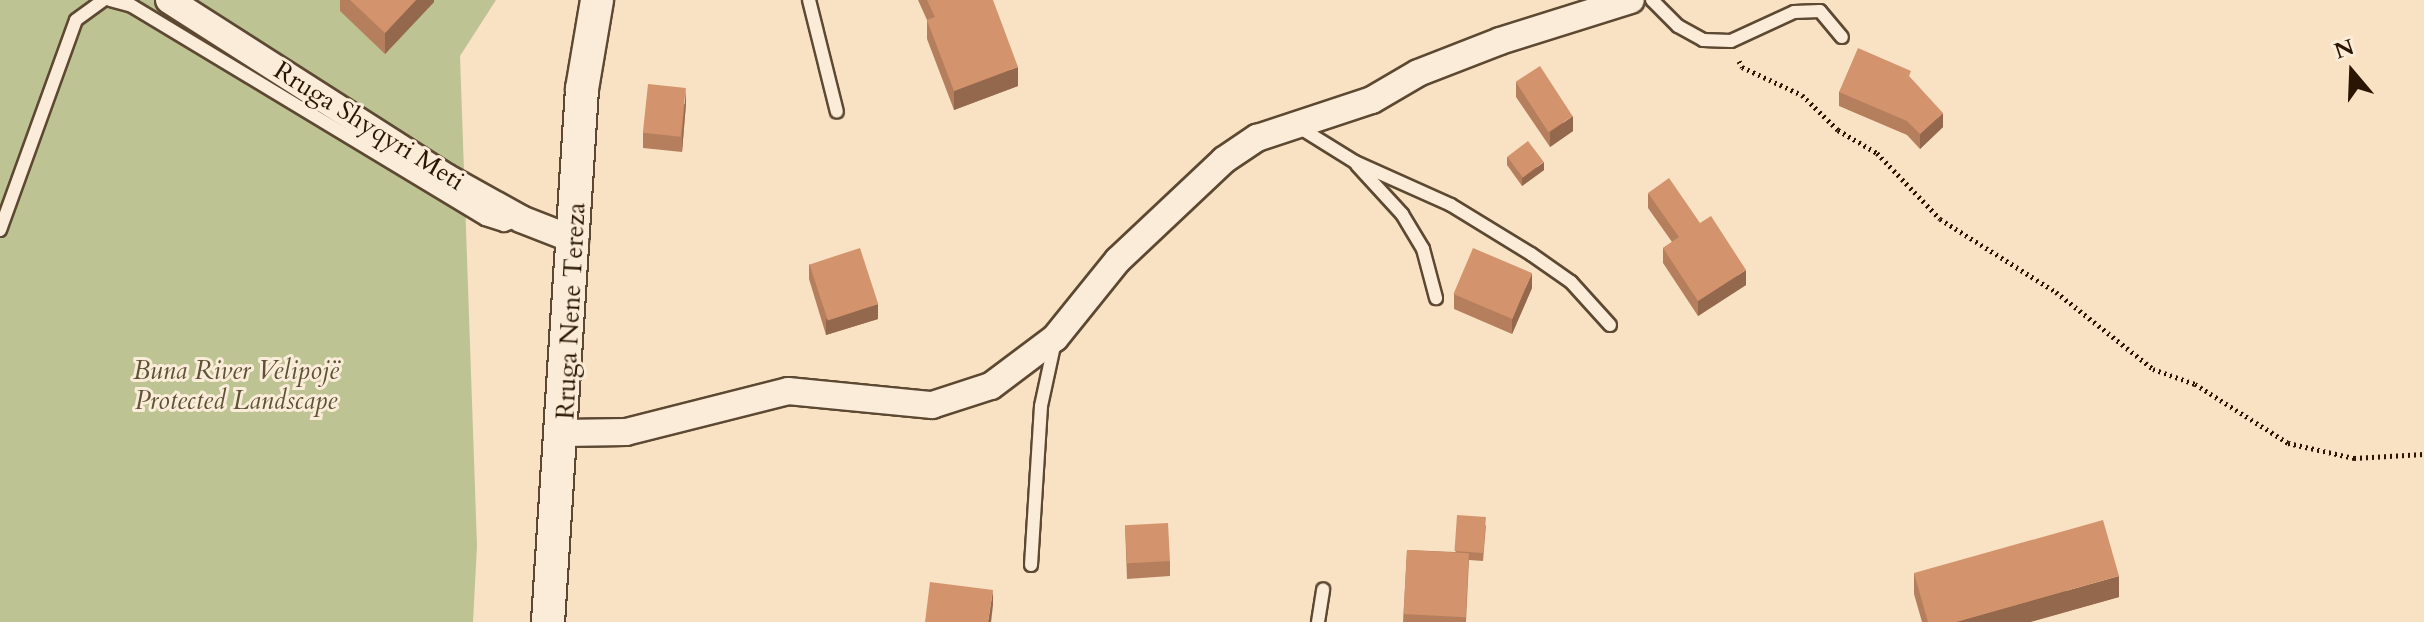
<!DOCTYPE html>
<html>
<head>
<meta charset="utf-8">
<style>
	body { margin:0 }
	#map { position:relative; width:2424px; height:622px; overflow:hidden; background:#f8e2c3; font-family:Cardo,serif }
	div>[style] { position:absolute }
	[style*='--x'] { left:calc(var(--x)*1px); top:calc(var(--y)*1px); width:calc(var(--w)*1px); rotate:calc(var(--a)*1deg) }
	.green>* { inset:0; background:#bec393 }
	.path>* { height:5px; margin-top:-2.5px; transform-origin:0; background:repeating-linear-gradient(90deg,#291501 0 2px,transparent 0 6px) }
	.roads { filter:drop-shadow(2px 0 #5d4832) drop-shadow(-2px 0 #5d4832) drop-shadow(0 2px #5d4832) drop-shadow(0 -2px #5d4832) }
	.service>* { height:12px; margin:-6px; padding:0 6px; transform-origin:6px; border-radius:6px; background:#faecd8 }
	.minor>* { height:26px; margin:-13px; padding:0 13px; transform-origin:13px; border-radius:13px; background:#faecd8 }
	.tertiary>* { height:32px; margin:-16px; padding:0 16px; transform-origin:16px; border-radius:16px; background:#faecd8 }
	.wall>* { inset:0; background:#b57f5e }
	.shaded-wall>* { inset:0; background:#94684c }
	.building>* { inset:0; background:#d3946d; transform-origin:0 0 }
	span { translate:-50% -50%; white-space:nowrap; text-align:center; line-height:1.15; -webkit-text-stroke:6px #faecd8; paint-order:stroke }
	.street-label { font-size:26px; color:#291501 }
	.park-label { font-size:26px; color:#5d5234; font-style:italic }
	.north { position:absolute; left:2312px; top:32px; width:80px; height:80px; -webkit-text-stroke:6px #faecd8; paint-order:stroke; rotate:341deg; font-size:22px; font-weight:700; line-height:32px; text-align:center; color:#291501 }
	.north::after { content:''; display:block; margin:auto; width:28px; height:36px; background:#291501; clip-path:polygon(50% 0,100% 100%,50% 72%,0 100%) }
</style>
</head>
<body>
<div id="map">
	<div class="green">
		<i style="clip-path:polygon(0 0,496px 0,460px 56px,477px 546px,473px 622px,0 622px)"></i>
	</div>
	<div class="path">
		<i style="--x:1739;--y:61;--w:7;--a:63"></i>
		<i style="--x:1742;--y:67;--w:66;--a:25"></i>
		<i style="--x:1802;--y:95;--w:50;--a:44.2"></i>
		<i style="--x:1838;--y:130;--w:45;--a:30.5"></i>
		<i style="--x:1877;--y:153;--w:91;--a:46.3"></i>
		<i style="--x:1940;--y:219;--w:137;--a:32.2"></i>
		<i style="--x:2056;--y:292;--w:124;--a:38.4"></i>
		<i style="--x:2153;--y:369;--w:45;--a:19.7"></i>
		<i style="--x:2195;--y:384;--w:110;--a:32.4"></i>
		<i style="--x:2288;--y:443;--w:68;--a:12.8"></i>
		<i style="--x:2354;--y:458;--w:70;--a:-3.3"></i>
	</div>
	<div class="roads">
		<div class="service">
			<i style="--x:110;--y:0;--w:23;--a:15"></i>
			<i style="--x:132;--y:6;--w:412;--a:31.1"></i>
			<i style="--x:485;--y:219;--w:20;--a:18"></i>
			<i style="--x:504;--y:225;--w:15;--a:-20"></i>
			<i style="--x:809;--y:0;--w:115;--a:76"></i>
			<i style="--x:1652;--y:0;--w:37;--a:45"></i>
			<i style="--x:1678;--y:26;--w:29;--a:29"></i>
			<i style="--x:1703;--y:40;--w:28;--a:2"></i>
			<i style="--x:1731;--y:41;--w:69;--a:-24.7"></i>
			<i style="--x:1794;--y:12;--w:26;--a:-2"></i>
			<i style="--x:1820;--y:11;--w:34;--a:50"></i>
			<i style="--x:1297;--y:126;--w:68;--a:31.8"></i>
			<i style="--x:1355;--y:162;--w:105;--a:24.1"></i>
			<i style="--x:1451;--y:205;--w:94;--a:31.5"></i>
			<i style="--x:1531;--y:254;--w:49;--a:35"></i>
			<i style="--x:1571;--y:282;--w:58;--a:47.8"></i>
			<i style="--x:1357;--y:165;--w:67;--a:47.4"></i>
			<i style="--x:1402;--y:214;--w:41;--a:59"></i>
			<i style="--x:1423;--y:249;--w:51;--a:75.1"></i>
			<i style="--x:0;--y:230;--w:223;--a:-70.1"></i>
			<i style="--x:76;--y:20;--w:34;--a:-36"></i>
			<i style="--x:1031;--y:565;--w:159;--a:-86.4"></i>
			<i style="--x:1041;--y:406;--w:66;--a:-77.8"></i>
			<i style="--x:1318;--y:622;--w:33;--a:-81"></i>
		</div>
		<div class="minor">
			<i style="--x:169;--y:0;--w:329;--a:32.6"></i>
			<i style="--x:446;--y:177;--w:86;--a:29.2"></i>
			<i style="--x:521;--y:219;--w:58;--a:21.3"></i>
			<i style="--x:564;--y:433;--w:62;--a:-0.9"></i>
			<i style="--x:626;--y:432;--w:167;--a:-14.2"></i>
			<i style="--x:788;--y:391;--w:145;--a:5.6"></i>
			<i style="--x:932;--y:405;--w:62;--a:-17.9"></i>
			<i style="--x:991;--y:386;--w:80;--a:-36.9"></i>
			<i style="--x:1055;--y:338;--w:100;--a:-51.1"></i>
			<i style="--x:1118;--y:260;--w:146;--a:-43.3"></i>
			<i style="--x:1224;--y:160;--w:40;--a:-34"></i>
			<i style="--x:1257;--y:138;--w:121;--a:-18.3"></i>
			<i style="--x:1372;--y:100;--w:53;--a:-30.4"></i>
			<i style="--x:1418;--y:73;--w:88;--a:-21.3"></i>
			<i style="--x:1500;--y:41;--w:137;--a:-17.4"></i>
		</div>
		<div class="tertiary">
			<i style="--x:548;--y:622;--w:534;--a:-86.35"></i>
			<i style="--x:582;--y:89;--w:90;--a:-80.4"></i>
		</div>
	</div>
	<div class="wall">
		<i style="clip-path:polygon(340px 0,434px 0,434px 2px,385px 54px,340px 11px)"></i>
		<i style="clip-path:polygon(918px 0,979px 0,1018px 86px,954px 110px,927px 39px,927px 20px)"></i>
		<i style="clip-path:polygon(1911px 79px,1943px 127px,1920px 149px,1907px 135px,1839px 106px,1839px 92px)"></i>
		<i style="clip-path:polygon(1516px 82px,1573px 131px,1550px 147px,1516px 97px)"></i>
		<i style="clip-path:polygon(686px 103px,682px 152px,643px 148px,643px 133px)"></i>
		<i style="clip-path:polygon(1507px 157px,1544px 170px,1522px 186px,1507px 165px)"></i>
		<i style="clip-path:polygon(1648px 193px,1746px 285px,1698px 316px,1663px 263px,1663px 248px,1672px 242px,1648px 208px)"></i>
		<i style="clip-path:polygon(809px 264px,878px 319px,826px 335px,809px 279px)"></i>
		<i style="clip-path:polygon(1532px 288px,1512px 334px,1454px 309px,1454px 294px)"></i>
		<i style="clip-path:polygon(1125px 525px,1170px 561px,1170px 576px,1127px 579px)"></i>
		<i style="clip-path:polygon(1486px 525px,1483px 561px,1469px 560px,1466px 622px,1403px 622px,1407px 550px,1455px 552px)"></i>
		<i style="clip-path:polygon(1914px 573px,2119px 597px,2030px 622px,1922px 622px,1914px 594px)"></i>
	</div>
	<div class="shaded-wall">
		<i style="clip-path:polygon(416px 0,434px 0,434px 2px,385px 54px,385px 33px)"></i>
		<i style="clip-path:polygon(1018px 67px,1018px 86px,954px 110px,954px 91px)"></i>
		<i style="clip-path:polygon(686px 88px,686px 103px,682px 152px,682px 137px)"></i>
		<i style="clip-path:polygon(1943px 113px,1943px 127px,1920px 149px,1920px 134px)"></i>
		<i style="clip-path:polygon(1573px 116px,1573px 131px,1550px 147px,1550px 132px)"></i>
		<i style="clip-path:polygon(1544px 162px,1544px 170px,1522px 186px,1522px 178px)"></i>
		<i style="clip-path:polygon(1746px 270px,1746px 285px,1698px 316px,1698px 301px)"></i>
		<i style="clip-path:polygon(1532px 273px,1532px 288px,1512px 334px,1512px 318px)"></i>
		<i style="clip-path:polygon(878px 304px,878px 319px,826px 335px,826px 319px)"></i>
		<i style="clip-path:polygon(2119px 576px,2119px 597px,2030px 622px,1956px 622px)"></i>
		<i style="clip-path:polygon(993px 590px,993px 605px,991px 622px,988px 622px)"></i>
	</div>
	<div class="building">
		<i style="clip-path:polygon(350px 0,416px 0,385px 33px)"></i>
		<i style="clip-path:polygon(927px 0,993px 0,1018px 67px,954px 91px,927px 20px,935px 17px)"></i>
		<i style="clip-path:polygon(1858px 48px,1911px 71px,1909px 76px,1943px 113px,1920px 134px,1907px 121px,1839px 92px)"></i>
		<i style="left:1540px;top:66px;width:60px;height:29px;rotate:57deg"></i>
		<i style="left:648px;top:84px;width:38px;height:49px;rotate:6deg"></i>
		<i style="left:1528px;top:141px;width:26px;height:26px;rotate:53deg"></i>
		<i style="clip-path:polygon(1669px 178px,1700px 223px,1711px 216px,1746px 270px,1698px 301px,1663px 248px,1679px 237px,1648px 193px)"></i>
		<i style="left:860px;top:248px;width:59px;height:53px;rotate:72deg"></i>
		<i style="left:1473px;top:248px;width:64px;height:50px;rotate:23deg"></i>
		<i style="left:1457px;top:515px;width:29px;height:36px;rotate:4deg"></i>
		<i style="clip-path:polygon(2103px 520px,2119px 576px,1956px 622px,1928px 622px,1914px 573px)"></i>
		<i style="left:1168px;top:523px;width:38px;height:43px;rotate:87deg"></i>
		<i style="left:1407px;top:550px;width:62px;height:64px;rotate:3deg"></i>
		<i style="clip-path:polygon(930px 582px,993px 590px,988px 622px,925px 622px)"></i>
	</div>
	<div class="street-label">
		<span style="left:369px;top:126px;rotate:32deg">Rruga Shyqyri Meti</span>
		<span style="left:571px;top:311px;rotate:-87deg">Rruga Nene Tereza</span>
	</div>
	<div class="park-label">
		<span style="left:236px;top:386px">Buna River Velipojë<br>Protected Landscape</span>
	</div>
	<div class="north">N</div>
</div>
</body>
</html>
